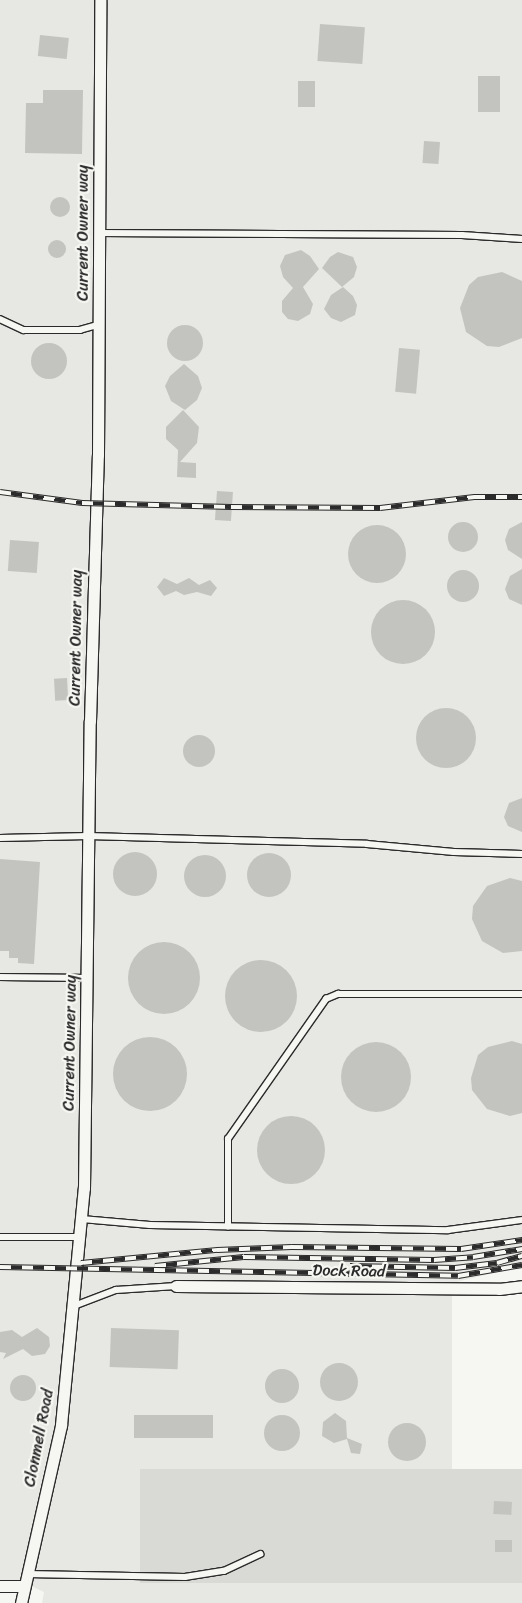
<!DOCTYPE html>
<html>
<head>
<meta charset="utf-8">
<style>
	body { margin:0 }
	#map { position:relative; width:522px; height:1603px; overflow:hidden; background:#f6f6f2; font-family:Sriracha,sans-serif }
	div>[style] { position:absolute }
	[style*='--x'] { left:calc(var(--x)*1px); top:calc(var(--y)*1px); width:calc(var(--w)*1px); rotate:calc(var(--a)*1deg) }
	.built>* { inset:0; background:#e7e7e3 }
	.green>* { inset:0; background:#d9d9d5; transform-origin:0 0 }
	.building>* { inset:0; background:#c3c3c0; transform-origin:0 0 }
	.round { border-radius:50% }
	.roads { filter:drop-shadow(1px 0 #2b2b2b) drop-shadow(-1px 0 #2b2b2b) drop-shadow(0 1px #2b2b2b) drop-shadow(0 -1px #2b2b2b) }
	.lane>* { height:5.5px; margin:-2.75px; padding:0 2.75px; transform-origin:2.75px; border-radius:2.75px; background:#f6f6f2 }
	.street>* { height:11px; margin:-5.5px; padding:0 5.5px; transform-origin:5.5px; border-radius:5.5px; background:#f6f6f2 }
	.rail>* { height:5.5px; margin-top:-2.75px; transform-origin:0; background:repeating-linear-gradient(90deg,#f6f6f2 0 11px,#2b2b2b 0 22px); box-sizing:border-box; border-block:1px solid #2b2b2b }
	span { translate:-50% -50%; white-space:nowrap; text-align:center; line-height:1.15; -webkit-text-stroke:4.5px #f6f6f2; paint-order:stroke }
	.street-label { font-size:16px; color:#2b2b2b }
</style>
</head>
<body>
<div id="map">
	<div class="built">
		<i style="clip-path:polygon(0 0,522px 0,522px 1266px,452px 1283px,452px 1472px,140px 1480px,140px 1582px,522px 1583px,522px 1603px,42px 1603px,44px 1592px,31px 1586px,0 1587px)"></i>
	</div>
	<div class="green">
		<i style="left:522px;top:1469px;width:114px;height:382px;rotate:90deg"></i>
	</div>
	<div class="building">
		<i style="left:320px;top:24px;width:45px;height:37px;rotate:4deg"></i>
		<i style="left:40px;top:35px;width:29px;height:21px;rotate:6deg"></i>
		<i style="left:478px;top:76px;width:22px;height:36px"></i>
		<i style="left:298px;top:81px;width:17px;height:26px"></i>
		<i style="clip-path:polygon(43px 90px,83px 90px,82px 154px,25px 153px,26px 103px,43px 103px)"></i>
		<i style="left:424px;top:141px;width:16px;height:22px;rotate:4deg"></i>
		<i class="round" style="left:50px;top:197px;width:20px;height:20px"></i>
		<i class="round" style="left:48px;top:240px;width:18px;height:18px"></i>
		<i style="clip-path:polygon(301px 250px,310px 256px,319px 269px,303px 287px,313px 304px,310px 314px,298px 321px,288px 319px,282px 312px,282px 301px,293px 288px,283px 277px,280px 266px,285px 255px)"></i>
		<i style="clip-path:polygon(338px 252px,353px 257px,357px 267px,354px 277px,342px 287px,322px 268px,330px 257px)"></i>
		<i style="clip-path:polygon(502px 272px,522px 281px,522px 338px,499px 347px,487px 346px,466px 332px,460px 308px,469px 285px,478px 277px)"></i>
		<i style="clip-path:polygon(343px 287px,353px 296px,357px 305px,355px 315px,341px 322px,331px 318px,324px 309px,331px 295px)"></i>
		<i class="round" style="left:167px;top:325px;width:36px;height:36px"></i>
		<i class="round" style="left:31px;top:343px;width:36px;height:36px"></i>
		<i style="left:399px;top:348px;width:21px;height:44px;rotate:5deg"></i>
		<i style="clip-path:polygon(184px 364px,198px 376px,202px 388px,197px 400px,185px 410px,171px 401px,165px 386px,170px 376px)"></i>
		<i style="clip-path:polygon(183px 410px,199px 427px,197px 443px,180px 462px,196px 463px,196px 478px,177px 477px,178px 450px,166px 439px,166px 427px)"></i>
		<i style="left:217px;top:491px;width:16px;height:29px;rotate:4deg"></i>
		<i style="clip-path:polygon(522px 522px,522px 559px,508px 550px,505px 540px,509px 529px)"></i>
		<i class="round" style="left:448px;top:522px;width:30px;height:30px"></i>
		<i class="round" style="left:348px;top:525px;width:58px;height:58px"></i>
		<i style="left:10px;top:540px;width:29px;height:31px;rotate:4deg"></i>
		<i style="clip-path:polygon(522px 569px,522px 605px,509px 599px,505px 589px,510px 576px)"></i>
		<i class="round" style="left:447px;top:570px;width:32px;height:32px"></i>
		<i style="clip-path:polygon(164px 578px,177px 584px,189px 578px,199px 585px,210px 580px,217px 588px,211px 596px,197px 592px,184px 595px,176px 591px,164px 596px,157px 587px)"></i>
		<i class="round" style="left:371px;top:600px;width:64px;height:64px"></i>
		<i style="left:67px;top:678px;width:22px;height:13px;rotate:87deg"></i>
		<i class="round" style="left:416px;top:708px;width:60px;height:60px"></i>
		<i class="round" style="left:183px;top:735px;width:32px;height:32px"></i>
		<i style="clip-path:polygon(522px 798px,522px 832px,508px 826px,504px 817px,509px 803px)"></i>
		<i class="round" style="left:113px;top:852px;width:44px;height:44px"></i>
		<i class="round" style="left:247px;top:853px;width:44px;height:44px"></i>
		<i class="round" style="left:184px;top:855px;width:42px;height:42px"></i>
		<i style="clip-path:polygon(0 859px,40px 862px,34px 964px,18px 963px,18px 958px,9px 958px,9px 951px,0 951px)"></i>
		<i style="clip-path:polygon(510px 878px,522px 881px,522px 951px,503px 953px,482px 941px,472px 919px,473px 906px,487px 886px)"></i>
		<i class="round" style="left:128px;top:942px;width:72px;height:72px"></i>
		<i class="round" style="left:225px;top:960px;width:72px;height:72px"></i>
		<i class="round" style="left:113px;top:1037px;width:74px;height:74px"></i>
		<i style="clip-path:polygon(512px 1041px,522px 1044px,522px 1113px,510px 1116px,487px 1109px,472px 1090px,471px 1078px,478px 1055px,488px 1047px)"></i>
		<i class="round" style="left:341px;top:1042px;width:70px;height:70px"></i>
		<i class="round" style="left:257px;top:1116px;width:68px;height:68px"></i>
		<i style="clip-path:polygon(37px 1328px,49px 1337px,50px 1346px,45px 1354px,32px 1356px,23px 1349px,3px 1359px,6px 1353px,0 1352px,0 1332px,12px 1330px,22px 1337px)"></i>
		<i style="left:111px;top:1328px;width:68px;height:39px;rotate:2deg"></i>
		<i class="round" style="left:320px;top:1363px;width:38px;height:38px"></i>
		<i class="round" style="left:265px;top:1369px;width:34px;height:34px"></i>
		<i class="round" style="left:10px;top:1375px;width:26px;height:26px"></i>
		<i style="clip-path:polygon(335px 1413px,346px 1421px,347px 1438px,362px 1444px,360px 1454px,351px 1453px,347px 1439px,334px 1443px,322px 1436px,323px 1422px)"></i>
		<i class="round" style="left:264px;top:1415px;width:36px;height:36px"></i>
		<i style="left:213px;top:1415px;width:23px;height:79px;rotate:90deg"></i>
		<i class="round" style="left:388px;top:1423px;width:38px;height:38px"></i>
		<i style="left:494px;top:1501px;width:18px;height:13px;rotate:3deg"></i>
		<i style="left:495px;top:1540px;width:17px;height:12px"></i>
	</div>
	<div class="roads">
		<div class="lane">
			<i style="--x:99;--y:233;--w:363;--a:0.3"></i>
			<i style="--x:462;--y:235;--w:60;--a:3.8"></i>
			<i style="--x:0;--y:319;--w:26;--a:25"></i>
			<i style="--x:24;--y:330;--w:56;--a:0"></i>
			<i style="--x:80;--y:330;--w:19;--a:-16"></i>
			<i style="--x:0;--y:838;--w:88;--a:-1.3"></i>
			<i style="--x:88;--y:836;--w:279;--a:1.6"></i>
			<i style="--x:367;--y:844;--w:87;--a:5.3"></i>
			<i style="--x:454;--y:852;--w:68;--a:1.7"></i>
			<i style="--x:0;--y:977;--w:87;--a:0.7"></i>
			<i style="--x:82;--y:1219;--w:68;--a:5"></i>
			<i style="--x:150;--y:1225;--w:298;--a:1"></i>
			<i style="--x:448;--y:1230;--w:75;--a:-7.7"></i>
			<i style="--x:228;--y:1227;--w:88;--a:-90"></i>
			<i style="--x:228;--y:1139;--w:171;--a:-55"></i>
			<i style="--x:326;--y:999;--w:13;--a:-23"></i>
			<i style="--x:338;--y:994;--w:184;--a:0"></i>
			<i style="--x:0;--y:1237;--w:80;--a:0"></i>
			<i style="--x:74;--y:1306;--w:45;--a:-20.9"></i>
			<i style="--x:116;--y:1290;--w:60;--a:-3.8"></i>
			<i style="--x:27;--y:1574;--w:158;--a:1.1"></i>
			<i style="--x:185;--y:1577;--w:39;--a:-9"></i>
			<i style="--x:224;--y:1571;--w:40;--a:-25"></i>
		</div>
		<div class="street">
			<i style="--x:176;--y:1286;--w:323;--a:0.5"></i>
			<i style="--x:499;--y:1289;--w:23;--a:-7"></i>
			<i style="--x:0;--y:1586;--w:24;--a:0"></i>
			<i style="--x:21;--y:1603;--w:182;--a:-77.3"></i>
			<i style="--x:61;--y:1425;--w:238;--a:-84.5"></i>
			<i style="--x:84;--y:1188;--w:467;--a:-89.3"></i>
			<i style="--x:90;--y:721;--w:266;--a:-88.3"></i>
			<i style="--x:98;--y:455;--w:455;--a:-89.7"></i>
		</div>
	</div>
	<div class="rail">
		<i style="--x:0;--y:492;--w:83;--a:7.6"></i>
		<i style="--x:82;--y:503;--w:149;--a:1.5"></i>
		<i style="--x:231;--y:507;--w:149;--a:0.4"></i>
		<i style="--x:380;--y:508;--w:95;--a:-6.7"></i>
		<i style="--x:474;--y:497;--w:48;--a:0"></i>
		<i style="--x:81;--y:1263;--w:137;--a:-5.5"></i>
		<i style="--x:217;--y:1250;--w:75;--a:-2.3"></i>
		<i style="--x:292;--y:1247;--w:169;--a:0.7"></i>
		<i style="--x:461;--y:1249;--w:62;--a:-8.4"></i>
		<i style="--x:155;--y:1266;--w:89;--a:-5.8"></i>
		<i style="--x:244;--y:1257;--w:190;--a:0.9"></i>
		<i style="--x:434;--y:1260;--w:39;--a:-4"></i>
		<i style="--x:473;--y:1257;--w:50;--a:-9.3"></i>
		<i style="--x:350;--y:1266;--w:105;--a:1.1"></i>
		<i style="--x:455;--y:1268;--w:42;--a:-6.8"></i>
		<i style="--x:497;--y:1263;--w:26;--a:-16"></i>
		<i style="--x:0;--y:1267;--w:458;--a:1.1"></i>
		<i style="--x:458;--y:1276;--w:65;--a:-9.8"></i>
	</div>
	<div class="street-label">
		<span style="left:83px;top:233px;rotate:-90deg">Current Owner way</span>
		<span style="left:76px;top:638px;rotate:-89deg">Current Owner way</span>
		<span style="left:70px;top:1043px;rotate:-89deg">Current Owner way</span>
		<span style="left:349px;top:1271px;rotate:1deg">Dock Road</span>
		<span style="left:39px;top:1438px;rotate:-79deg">Clonmell Road</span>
	</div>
</div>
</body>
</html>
